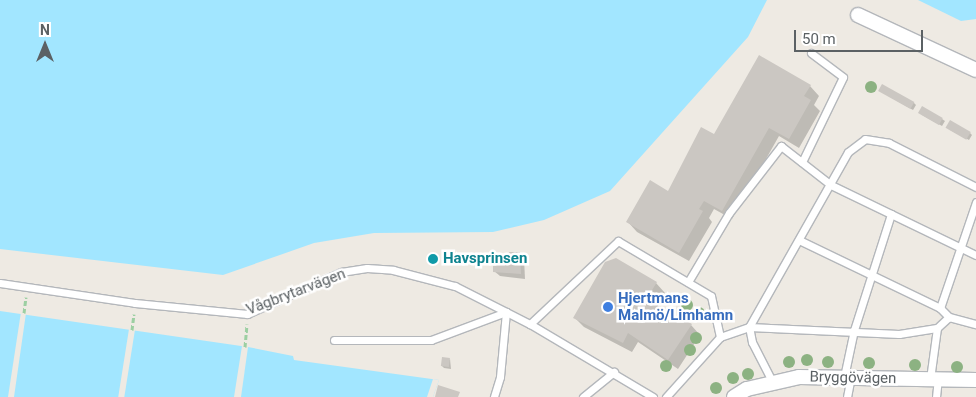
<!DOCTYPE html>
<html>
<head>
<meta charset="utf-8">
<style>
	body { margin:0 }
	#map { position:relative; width:976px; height:397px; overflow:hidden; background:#eeeae3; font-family:Roboto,sans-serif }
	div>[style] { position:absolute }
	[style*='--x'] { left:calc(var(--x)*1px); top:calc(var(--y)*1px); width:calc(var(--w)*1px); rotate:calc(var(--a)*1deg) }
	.water>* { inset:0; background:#a2e6ff }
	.pier>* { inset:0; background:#eeeae3; transform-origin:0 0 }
	.shadow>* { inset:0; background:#0003 }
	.building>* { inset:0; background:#cbc7c2; transform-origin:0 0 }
	.path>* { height:3px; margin-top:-1.5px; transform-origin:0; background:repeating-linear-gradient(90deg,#9ccfa2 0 5px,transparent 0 7.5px) }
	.roads { filter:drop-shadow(1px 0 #b4b7bb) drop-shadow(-1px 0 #b4b7bb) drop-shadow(0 1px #b4b7bb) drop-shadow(0 -1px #b4b7bb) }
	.service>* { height:7px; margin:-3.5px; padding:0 3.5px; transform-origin:3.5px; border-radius:3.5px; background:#fff }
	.minor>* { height:14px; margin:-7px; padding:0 7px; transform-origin:7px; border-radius:7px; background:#fff }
	.trees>* { width:12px; height:12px; margin:-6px; border-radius:50%; background:#8cb282 }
	.dots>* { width:14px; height:14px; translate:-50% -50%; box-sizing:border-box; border:2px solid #fff; border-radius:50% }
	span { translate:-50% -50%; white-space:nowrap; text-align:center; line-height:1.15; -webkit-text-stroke:5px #fff; paint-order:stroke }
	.culture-label { font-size:15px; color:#0d838f; font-weight:700 }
	.left { translate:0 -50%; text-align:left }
	.street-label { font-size:15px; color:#5b6164 }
	.shop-label { font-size:15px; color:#366cbe; font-weight:700 }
	.north { position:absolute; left:20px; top:20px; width:50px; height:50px; -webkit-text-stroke:4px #fff; paint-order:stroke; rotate:0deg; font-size:14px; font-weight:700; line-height:20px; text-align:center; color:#5b6164 }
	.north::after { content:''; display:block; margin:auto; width:18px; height:22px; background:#5b6164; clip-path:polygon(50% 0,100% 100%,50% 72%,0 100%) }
	.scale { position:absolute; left:794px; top:30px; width:129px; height:22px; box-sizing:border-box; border:2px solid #5b6164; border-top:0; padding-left:6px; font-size:15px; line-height:18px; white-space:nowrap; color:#5b6164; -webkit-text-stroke:4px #fff; paint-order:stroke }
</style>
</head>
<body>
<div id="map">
	<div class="water">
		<i style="clip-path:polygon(0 0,767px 0,748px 37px,610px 191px,544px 220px,493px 232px,374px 233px,314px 243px,223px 275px,0 249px)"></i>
		<i style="clip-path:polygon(918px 0,976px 0,976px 19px,961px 21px)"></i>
		<i style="clip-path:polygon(0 311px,248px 347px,293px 356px,294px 360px,439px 380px,433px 397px,0 397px)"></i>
	</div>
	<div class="pier">
		<i style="clip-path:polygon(21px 312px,26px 313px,14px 397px,8px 397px)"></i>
		<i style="left:129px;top:329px;width:6px;height:69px;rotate:9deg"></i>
		<i style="clip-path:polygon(242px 346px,248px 347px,241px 397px,234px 397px)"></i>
		<i style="clip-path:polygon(433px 379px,439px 380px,433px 397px,427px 397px)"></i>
	</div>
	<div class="shadow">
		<i style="clip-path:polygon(810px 86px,819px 96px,814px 105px,820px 111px,799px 148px,779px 136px,732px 219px,714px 209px,709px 218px,712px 222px,689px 261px,637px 232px,628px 222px,669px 192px,714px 136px)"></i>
		<i style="clip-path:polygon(880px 91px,914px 103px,916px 105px,913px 110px)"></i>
		<i style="clip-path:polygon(922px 115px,942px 119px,945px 121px,942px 126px)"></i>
		<i style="clip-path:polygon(950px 130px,970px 133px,972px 135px,969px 140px)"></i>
		<i style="clip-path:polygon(519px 253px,524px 258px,525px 279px,500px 276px,494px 271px)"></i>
		<i style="clip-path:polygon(656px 283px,665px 293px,657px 307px,691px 325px,700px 335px,678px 369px,638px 342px,632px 352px,584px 327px,575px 318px)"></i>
		<i style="clip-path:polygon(450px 359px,451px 369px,444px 368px,442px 366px)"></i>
	</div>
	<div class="building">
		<i style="clip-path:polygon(759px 55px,811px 85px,804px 96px,811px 100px,789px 139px,769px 128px,722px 211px,704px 201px,699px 209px,703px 211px,679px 253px,626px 222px,650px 180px,668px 191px,701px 127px,714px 134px)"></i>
		<i style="left:882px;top:84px;width:37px;height:8px;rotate:29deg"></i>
		<i style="left:922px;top:106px;width:24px;height:8px;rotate:30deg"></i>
		<i style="left:950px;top:120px;width:24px;height:9px;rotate:30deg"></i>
		<i style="clip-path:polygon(509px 252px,520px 252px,521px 274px,493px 272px,493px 258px,510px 258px)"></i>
		<i style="clip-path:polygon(616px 258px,657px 282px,646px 300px,692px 324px,668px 360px,628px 333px,623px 343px,573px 318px,605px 262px)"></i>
		<i style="left:442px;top:357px;width:8px;height:9px;rotate:7deg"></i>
		<i style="clip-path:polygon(438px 385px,460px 392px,458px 397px,435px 397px)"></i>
	</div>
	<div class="path">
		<i style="--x:24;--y:313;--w:16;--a:-83"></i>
		<i style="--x:132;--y:330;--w:16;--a:-83"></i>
		<i style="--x:245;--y:347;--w:23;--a:-85"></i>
	</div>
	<div class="roads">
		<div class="service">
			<i style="--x:802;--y:162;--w:94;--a:-64.2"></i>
			<i style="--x:843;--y:77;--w:40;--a:-143"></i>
			<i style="--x:799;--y:240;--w:157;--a:25.7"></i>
			<i style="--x:940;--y:308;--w:13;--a:45"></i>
			<i style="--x:949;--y:317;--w:28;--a:15"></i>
			<i style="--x:688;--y:282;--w:80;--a:-59.3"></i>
			<i style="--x:729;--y:213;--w:85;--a:-52.2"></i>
			<i style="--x:781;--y:146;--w:63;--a:38"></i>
			<i style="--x:831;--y:185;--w:161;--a:25.8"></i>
			<i style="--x:0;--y:283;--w:136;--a:8.4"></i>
			<i style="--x:135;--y:303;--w:113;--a:5.6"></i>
			<i style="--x:247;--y:314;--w:103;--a:-24.1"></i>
			<i style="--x:341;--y:272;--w:26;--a:-9"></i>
			<i style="--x:367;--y:268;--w:26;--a:4"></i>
			<i style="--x:393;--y:270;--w:64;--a:14.5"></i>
			<i style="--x:455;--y:286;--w:84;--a:26.9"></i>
			<i style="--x:530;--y:324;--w:143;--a:30.7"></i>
			<i style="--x:940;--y:308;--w:112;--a:-71.2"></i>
			<i style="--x:530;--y:324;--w:121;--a:-43.3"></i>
			<i style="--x:618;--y:241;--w:108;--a:30.6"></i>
			<i style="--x:711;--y:296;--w:42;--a:77.6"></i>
			<i style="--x:334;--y:340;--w:97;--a:0"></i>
			<i style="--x:431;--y:340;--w:80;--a:-20.5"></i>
			<i style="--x:506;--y:312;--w:65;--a:95.3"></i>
			<i style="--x:500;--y:377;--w:21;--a:107"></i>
			<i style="--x:844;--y:377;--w:48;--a:-78"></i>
			<i style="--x:854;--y:330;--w:122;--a:-72.3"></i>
			<i style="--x:930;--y:379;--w:51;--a:-82.2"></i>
			<i style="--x:773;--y:383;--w:46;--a:-117.1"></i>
			<i style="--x:752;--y:342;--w:15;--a:-101"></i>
			<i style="--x:749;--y:327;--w:201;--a:-60.5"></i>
			<i style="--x:848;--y:152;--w:21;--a:-37"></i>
			<i style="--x:865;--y:139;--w:24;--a:9"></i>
			<i style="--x:889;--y:143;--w:97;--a:26.8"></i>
			<i style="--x:583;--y:397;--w:40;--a:-39"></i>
			<i style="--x:666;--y:397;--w:81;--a:-48"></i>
			<i style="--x:720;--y:337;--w:31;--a:-19"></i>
			<i style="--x:749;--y:327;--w:150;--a:2.7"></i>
			<i style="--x:899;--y:334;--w:38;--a:-9"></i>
			<i style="--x:937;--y:328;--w:16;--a:-43"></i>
			<i style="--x:847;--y:397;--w:20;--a:-79"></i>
			<i style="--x:936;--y:397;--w:18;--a:-84"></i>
		</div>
		<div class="minor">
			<i style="--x:858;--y:15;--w:130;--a:25"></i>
			<i style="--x:734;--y:397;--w:15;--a:-32"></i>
			<i style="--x:747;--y:389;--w:53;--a:-13"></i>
			<i style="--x:799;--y:377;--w:177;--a:1"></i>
		</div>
	</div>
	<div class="trees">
		<i style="left:871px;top:87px"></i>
		<i style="left:687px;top:305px"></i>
		<i style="left:699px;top:313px"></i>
		<i style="left:696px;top:338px"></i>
		<i style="left:690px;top:350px"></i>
		<i style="left:807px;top:360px"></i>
		<i style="left:789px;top:362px"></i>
		<i style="left:828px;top:362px"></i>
		<i style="left:869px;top:363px"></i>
		<i style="left:915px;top:365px"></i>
		<i style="left:666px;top:366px"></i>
		<i style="left:957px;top:367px"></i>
		<i style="left:748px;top:374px"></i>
		<i style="left:733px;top:378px"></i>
		<i style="left:716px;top:388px"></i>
	</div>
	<div class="dots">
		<i style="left:433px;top:259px;background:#0f9aa8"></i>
		<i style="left:608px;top:307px;background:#3f7fe0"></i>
	</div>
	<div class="culture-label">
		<span class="left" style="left:443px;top:259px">Havsprinsen</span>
	</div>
	<div class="street-label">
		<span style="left:296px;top:292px;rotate:-21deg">Vågbrytarvägen</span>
		<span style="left:853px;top:378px;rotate:1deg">Bryggövägen</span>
	</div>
	<div class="shop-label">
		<span class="left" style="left:618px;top:307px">Hjertmans<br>Malmö/Limhamn</span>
	</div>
	<div class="north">N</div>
	<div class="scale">50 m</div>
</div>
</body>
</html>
